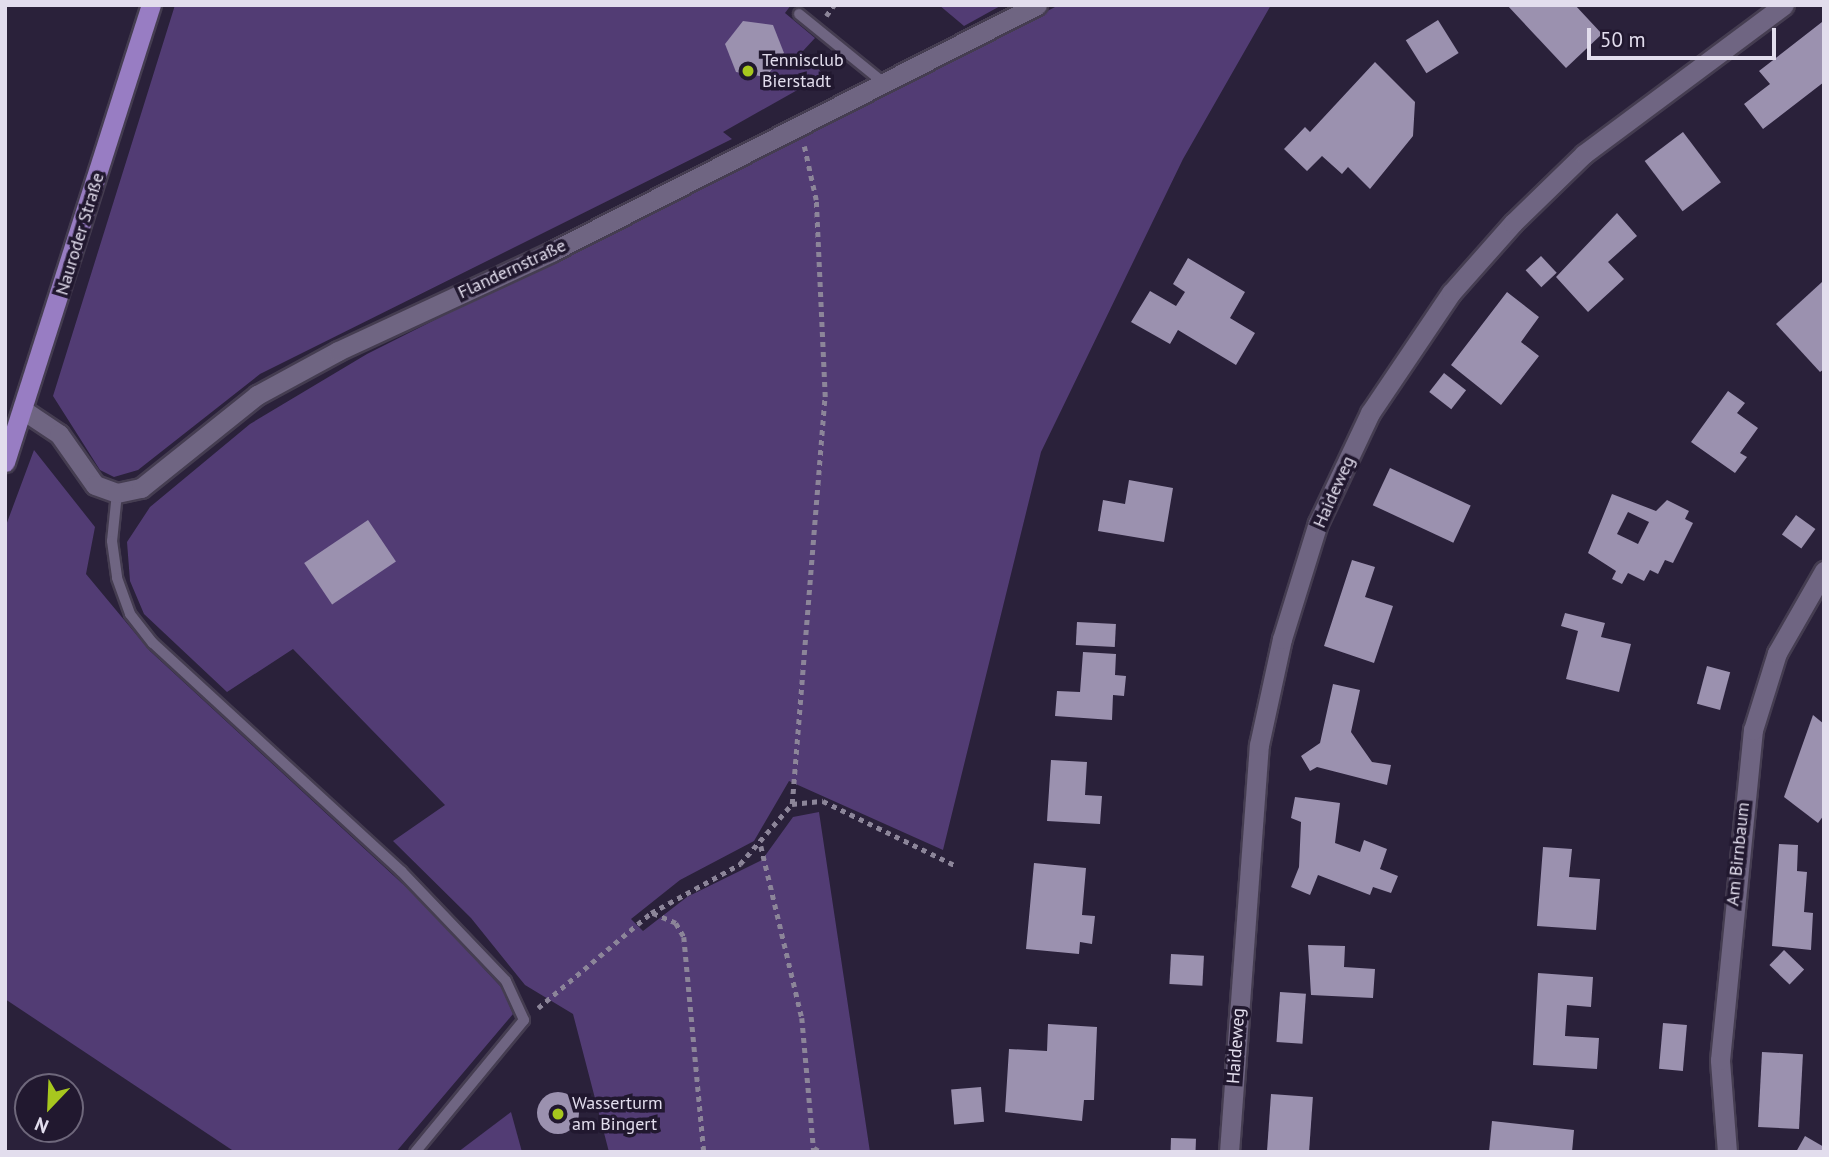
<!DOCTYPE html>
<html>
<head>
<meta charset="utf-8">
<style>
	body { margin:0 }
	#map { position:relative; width:1829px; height:1157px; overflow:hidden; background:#2a213a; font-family:"PT Sans",sans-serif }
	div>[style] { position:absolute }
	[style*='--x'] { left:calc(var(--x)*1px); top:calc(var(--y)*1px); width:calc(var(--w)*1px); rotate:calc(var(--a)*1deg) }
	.green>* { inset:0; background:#523c74 }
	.building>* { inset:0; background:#9b91af; transform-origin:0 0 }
	.round { border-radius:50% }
	.path>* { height:4.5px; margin-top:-2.25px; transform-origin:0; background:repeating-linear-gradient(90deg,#8c8599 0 5px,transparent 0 10px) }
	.roads { filter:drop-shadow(2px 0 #453d51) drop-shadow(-2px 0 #453d51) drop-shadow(0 2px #453d51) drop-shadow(0 -2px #453d51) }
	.service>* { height:10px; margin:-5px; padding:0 5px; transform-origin:5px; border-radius:5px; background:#6f6582 }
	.minor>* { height:19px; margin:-9.5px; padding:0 9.5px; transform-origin:9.5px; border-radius:9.5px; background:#6f6582 }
	.primary>* { height:19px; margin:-9.5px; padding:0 9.5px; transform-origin:9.5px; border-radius:9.5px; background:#987dc3 }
	.dots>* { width:19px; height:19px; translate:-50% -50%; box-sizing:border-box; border:4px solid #21182f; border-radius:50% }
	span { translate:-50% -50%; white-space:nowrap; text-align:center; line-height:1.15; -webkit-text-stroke:7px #21182f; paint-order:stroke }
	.poi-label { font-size:18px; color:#e2dded }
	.left { translate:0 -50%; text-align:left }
	.street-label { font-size:18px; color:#e2dded }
	.frame { position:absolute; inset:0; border:7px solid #e2dded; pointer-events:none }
	.north { position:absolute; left:14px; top:1073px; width:70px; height:70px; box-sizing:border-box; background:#21182f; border:2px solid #6e677b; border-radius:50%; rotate:203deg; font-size:19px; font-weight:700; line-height:28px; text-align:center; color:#e2dded }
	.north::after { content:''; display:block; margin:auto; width:24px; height:32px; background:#a7c71e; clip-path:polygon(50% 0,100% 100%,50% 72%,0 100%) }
	.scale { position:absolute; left:1587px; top:28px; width:189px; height:32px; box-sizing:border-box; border:4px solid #e2dded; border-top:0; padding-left:9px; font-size:21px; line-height:24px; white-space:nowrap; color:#e2dded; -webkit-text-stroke:5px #21182f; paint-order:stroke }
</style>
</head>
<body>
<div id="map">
	<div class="green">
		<i style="clip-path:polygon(175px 5px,791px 5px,785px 13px,815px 38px,802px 52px,824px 75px,723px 132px,732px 139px,260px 374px,138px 470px,114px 477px,100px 470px,53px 396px)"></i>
		<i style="clip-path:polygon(939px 5px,1002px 5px,964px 26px)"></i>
		<i style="clip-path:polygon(1059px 5px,1271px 5px,1183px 159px,1041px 452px,943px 850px,789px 781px,754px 841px,680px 880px,631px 919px,643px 931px,687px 897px,762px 860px,793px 817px,819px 812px,870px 1152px,609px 1152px,573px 1014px,525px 985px,471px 918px,393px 841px,445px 805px,293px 649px,227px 692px,144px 614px,130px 581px,127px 542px,150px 507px,250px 424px,367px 354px)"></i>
		<i style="clip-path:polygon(34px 450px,95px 527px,86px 574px,150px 651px,419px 899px,502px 988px,513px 1014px,396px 1152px,235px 1152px,5px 999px,5px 528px)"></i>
		<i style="clip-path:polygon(511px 1112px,522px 1152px,458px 1152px)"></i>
	</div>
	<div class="building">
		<i style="clip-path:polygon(1507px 5px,1575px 5px,1602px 34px,1566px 68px)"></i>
		<i style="left:1438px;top:20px;width:39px;height:38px;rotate:58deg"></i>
		<i style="clip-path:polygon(743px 21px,773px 25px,784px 53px,766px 77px,736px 72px,725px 44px)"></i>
		<i style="clip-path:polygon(1822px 22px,1824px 82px,1763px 129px,1744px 104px,1770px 84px,1759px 71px)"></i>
		<i style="clip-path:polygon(1375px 62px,1415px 102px,1413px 136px,1370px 189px,1348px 167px,1342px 174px,1322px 156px,1307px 171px,1284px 149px,1305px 127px,1310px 132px)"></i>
		<i style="left:1683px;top:132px;width:63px;height:48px;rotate:53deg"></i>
		<i style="clip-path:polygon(1617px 213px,1637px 236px,1608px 262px,1624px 279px,1588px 312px,1556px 277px)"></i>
		<i style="left:1541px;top:256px;width:23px;height:21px;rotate:47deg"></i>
		<i style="clip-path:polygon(1188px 258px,1245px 292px,1230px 318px,1255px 333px,1236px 365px,1178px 330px,1170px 344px,1131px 322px,1150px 291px,1176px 306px,1185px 292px,1173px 284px)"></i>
		<i style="clip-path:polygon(1822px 282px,1824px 369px,1820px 372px,1776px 324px)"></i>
		<i style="clip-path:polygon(1507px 292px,1539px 317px,1521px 342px,1539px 356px,1501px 405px,1451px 365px)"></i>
		<i style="left:1444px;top:373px;width:28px;height:24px;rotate:38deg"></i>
		<i style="clip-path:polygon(1728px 391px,1745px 403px,1737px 413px,1758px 428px,1740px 453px,1747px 457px,1735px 473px,1691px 442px)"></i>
		<i style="left:1390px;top:468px;width:89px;height:41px;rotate:25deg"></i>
		<i style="clip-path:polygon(1129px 480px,1173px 488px,1164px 542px,1098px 531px,1103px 500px,1125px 504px)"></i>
		<i style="clip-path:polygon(evenodd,1612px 494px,1656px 511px,1667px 500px,1689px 511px,1685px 519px,1693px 523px,1673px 563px,1665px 560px,1658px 574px,1650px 570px,1644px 581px,1628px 573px,1622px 584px,1612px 579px,1616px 571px,1588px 553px,1612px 494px,1628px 512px,1649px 522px,1638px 544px,1617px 534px,1628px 512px)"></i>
		<i style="left:1796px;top:515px;width:24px;height:24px;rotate:36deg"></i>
		<i style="left:368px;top:520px;width:50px;height:77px;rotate:56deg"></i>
		<i style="clip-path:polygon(1352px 560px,1375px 567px,1365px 597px,1393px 606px,1374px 663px,1324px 646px)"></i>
		<i style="clip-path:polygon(1565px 613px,1605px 623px,1601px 637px,1631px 644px,1619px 692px,1566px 679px,1578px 631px,1561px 626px)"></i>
		<i style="left:1077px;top:622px;width:39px;height:23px;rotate:3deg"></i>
		<i style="clip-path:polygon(1083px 652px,1116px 654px,1115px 675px,1126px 676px,1124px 696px,1113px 695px,1112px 720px,1055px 716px,1057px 691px,1080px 692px)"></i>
		<i style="left:1707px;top:666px;width:24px;height:39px;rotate:15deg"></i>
		<i style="clip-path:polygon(1333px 684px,1360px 690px,1351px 732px,1372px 762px,1391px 765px,1387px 785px,1317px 767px,1310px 771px,1301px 756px,1320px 743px)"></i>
		<i style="clip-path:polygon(1813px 715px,1824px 724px,1824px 815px,1818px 823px,1784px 797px)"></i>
		<i style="clip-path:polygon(1051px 760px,1087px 762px,1085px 795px,1102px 796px,1100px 824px,1047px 821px)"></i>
		<i style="clip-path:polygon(1295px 797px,1340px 803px,1335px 843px,1360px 852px,1364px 840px,1387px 849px,1380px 869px,1398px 876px,1391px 893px,1373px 887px,1370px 895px,1318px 875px,1310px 895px,1291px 887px,1299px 867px,1301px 822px,1291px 818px)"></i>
		<i style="clip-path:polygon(1779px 844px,1798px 845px,1797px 871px,1807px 872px,1804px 912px,1813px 913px,1811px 950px,1772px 946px)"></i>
		<i style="clip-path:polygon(1543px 847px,1572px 849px,1569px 877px,1600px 879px,1596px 930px,1537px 926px)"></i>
		<i style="clip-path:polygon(1034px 863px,1086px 868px,1082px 915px,1095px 916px,1092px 944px,1080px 942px,1079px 954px,1026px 949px)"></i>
		<i style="clip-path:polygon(1308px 945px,1345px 946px,1344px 967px,1375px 969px,1373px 998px,1311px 995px)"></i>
		<i style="left:1784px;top:950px;width:28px;height:21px;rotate:44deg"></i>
		<i style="left:1171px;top:954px;width:33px;height:30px;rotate:3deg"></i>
		<i style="clip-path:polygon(1538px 973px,1593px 977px,1591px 1007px,1567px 1005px,1565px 1036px,1599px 1038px,1597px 1069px,1533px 1065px)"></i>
		<i style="left:1280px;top:992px;width:26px;height:50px;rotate:4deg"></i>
		<i style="left:1663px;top:1023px;width:24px;height:46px;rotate:5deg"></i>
		<i style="clip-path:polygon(1048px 1024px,1097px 1027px,1094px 1100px,1084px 1100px,1082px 1121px,1005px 1112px,1009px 1049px,1047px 1051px)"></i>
		<i style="left:1762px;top:1052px;width:41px;height:75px;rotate:3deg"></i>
		<i style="left:981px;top:1087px;width:35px;height:30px;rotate:85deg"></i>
		<i class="round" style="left:537px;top:1092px;width:42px;height:42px"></i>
		<i style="left:1271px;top:1094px;width:42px;height:58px;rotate:4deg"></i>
		<i style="clip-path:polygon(1492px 1121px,1574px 1130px,1572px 1152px,1489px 1152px)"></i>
		<i style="clip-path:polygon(1805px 1136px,1824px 1147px,1824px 1152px,1796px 1152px)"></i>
		<i style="left:1171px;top:1138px;width:25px;height:14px;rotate:2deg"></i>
	</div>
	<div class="path">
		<i style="--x:826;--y:16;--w:14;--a:-54"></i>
		<i style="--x:792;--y:804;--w:408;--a:-85.4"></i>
		<i style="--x:825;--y:397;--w:197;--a:-92.6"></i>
		<i style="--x:816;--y:200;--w:55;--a:-102.5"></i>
		<i style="--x:761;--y:846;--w:177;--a:76.6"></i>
		<i style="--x:802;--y:1018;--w:135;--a:84.9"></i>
		<i style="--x:653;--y:913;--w:25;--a:23"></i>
		<i style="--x:676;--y:923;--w:16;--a:60"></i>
		<i style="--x:684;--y:937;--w:216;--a:84.7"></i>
		<i style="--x:538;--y:1008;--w:148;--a:-40.1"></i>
		<i style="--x:651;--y:913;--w:102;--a:-28.8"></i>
		<i style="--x:740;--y:864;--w:79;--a:-49.1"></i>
		<i style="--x:792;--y:804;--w:31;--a:-6"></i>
		<i style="--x:823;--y:801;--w:148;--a:26"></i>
		<i style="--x:814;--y:1148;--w:8;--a:30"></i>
	</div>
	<div class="roads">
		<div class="service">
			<i style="--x:799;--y:14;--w:109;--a:39.1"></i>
			<i style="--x:117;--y:493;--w:48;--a:95.9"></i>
			<i style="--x:112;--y:541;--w:37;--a:82"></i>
			<i style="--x:117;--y:578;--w:38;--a:70"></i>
			<i style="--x:130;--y:614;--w:37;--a:52"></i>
			<i style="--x:153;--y:643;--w:337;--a:42.6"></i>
			<i style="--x:401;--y:871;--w:152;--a:46.3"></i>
			<i style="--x:506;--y:981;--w:43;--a:65.2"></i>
			<i style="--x:524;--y:1020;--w:171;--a:129.5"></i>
		</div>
		<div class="minor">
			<i style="--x:23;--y:410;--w:43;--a:33.7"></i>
			<i style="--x:59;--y:434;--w:62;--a:54.8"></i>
			<i style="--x:95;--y:485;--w:23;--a:20"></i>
			<i style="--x:117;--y:493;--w:25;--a:-12"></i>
			<i style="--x:141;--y:488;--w:149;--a:-38.7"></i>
			<i style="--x:257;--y:395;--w:92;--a:-28.5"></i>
			<i style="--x:338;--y:351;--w:235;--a:-24.9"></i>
			<i style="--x:551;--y:252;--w:545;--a:-26.94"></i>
			<i style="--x:1229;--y:1152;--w:408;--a:-85.8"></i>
			<i style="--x:1259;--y:745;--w:108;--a:-77.8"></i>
			<i style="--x:1282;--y:639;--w:121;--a:-72.8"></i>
			<i style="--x:1318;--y:523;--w:122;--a:-64.7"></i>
			<i style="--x:1370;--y:413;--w:145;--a:-56"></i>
			<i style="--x:1451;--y:293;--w:94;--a:-48.5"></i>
			<i style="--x:1513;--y:223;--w:99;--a:-44.2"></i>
			<i style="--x:1584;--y:154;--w:249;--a:-36.7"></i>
			<i style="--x:1727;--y:1152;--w:92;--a:-94.4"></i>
			<i style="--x:1720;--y:1060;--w:332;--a:-84.3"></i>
			<i style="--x:1753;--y:730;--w:81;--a:-72.7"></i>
			<i style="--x:1777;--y:653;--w:95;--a:-60.2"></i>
		</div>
		<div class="primary">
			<i style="--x:5;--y:462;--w:480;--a:-72.3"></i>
		</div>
	</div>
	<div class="dots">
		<i style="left:748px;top:71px;background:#a7c71e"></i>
		<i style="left:558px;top:1114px;background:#a7c71e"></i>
	</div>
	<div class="poi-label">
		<span class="left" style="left:762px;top:71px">Tennisclub<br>Bierstadt</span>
		<span class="left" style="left:572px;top:1114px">Wasserturm<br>am Bingert</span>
	</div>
	<div class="street-label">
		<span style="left:80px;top:234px;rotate:-73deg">Nauroder Straße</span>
		<span style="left:512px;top:269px;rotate:-25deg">Flandernstraße</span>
		<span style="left:1334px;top:492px;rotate:-66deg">Haideweg</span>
		<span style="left:1738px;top:854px;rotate:-84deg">Am Birnbaum</span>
		<span style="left:1236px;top:1046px;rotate:-86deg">Haideweg</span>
	</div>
	<div class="frame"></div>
	<div class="north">N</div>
	<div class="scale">50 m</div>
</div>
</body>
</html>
